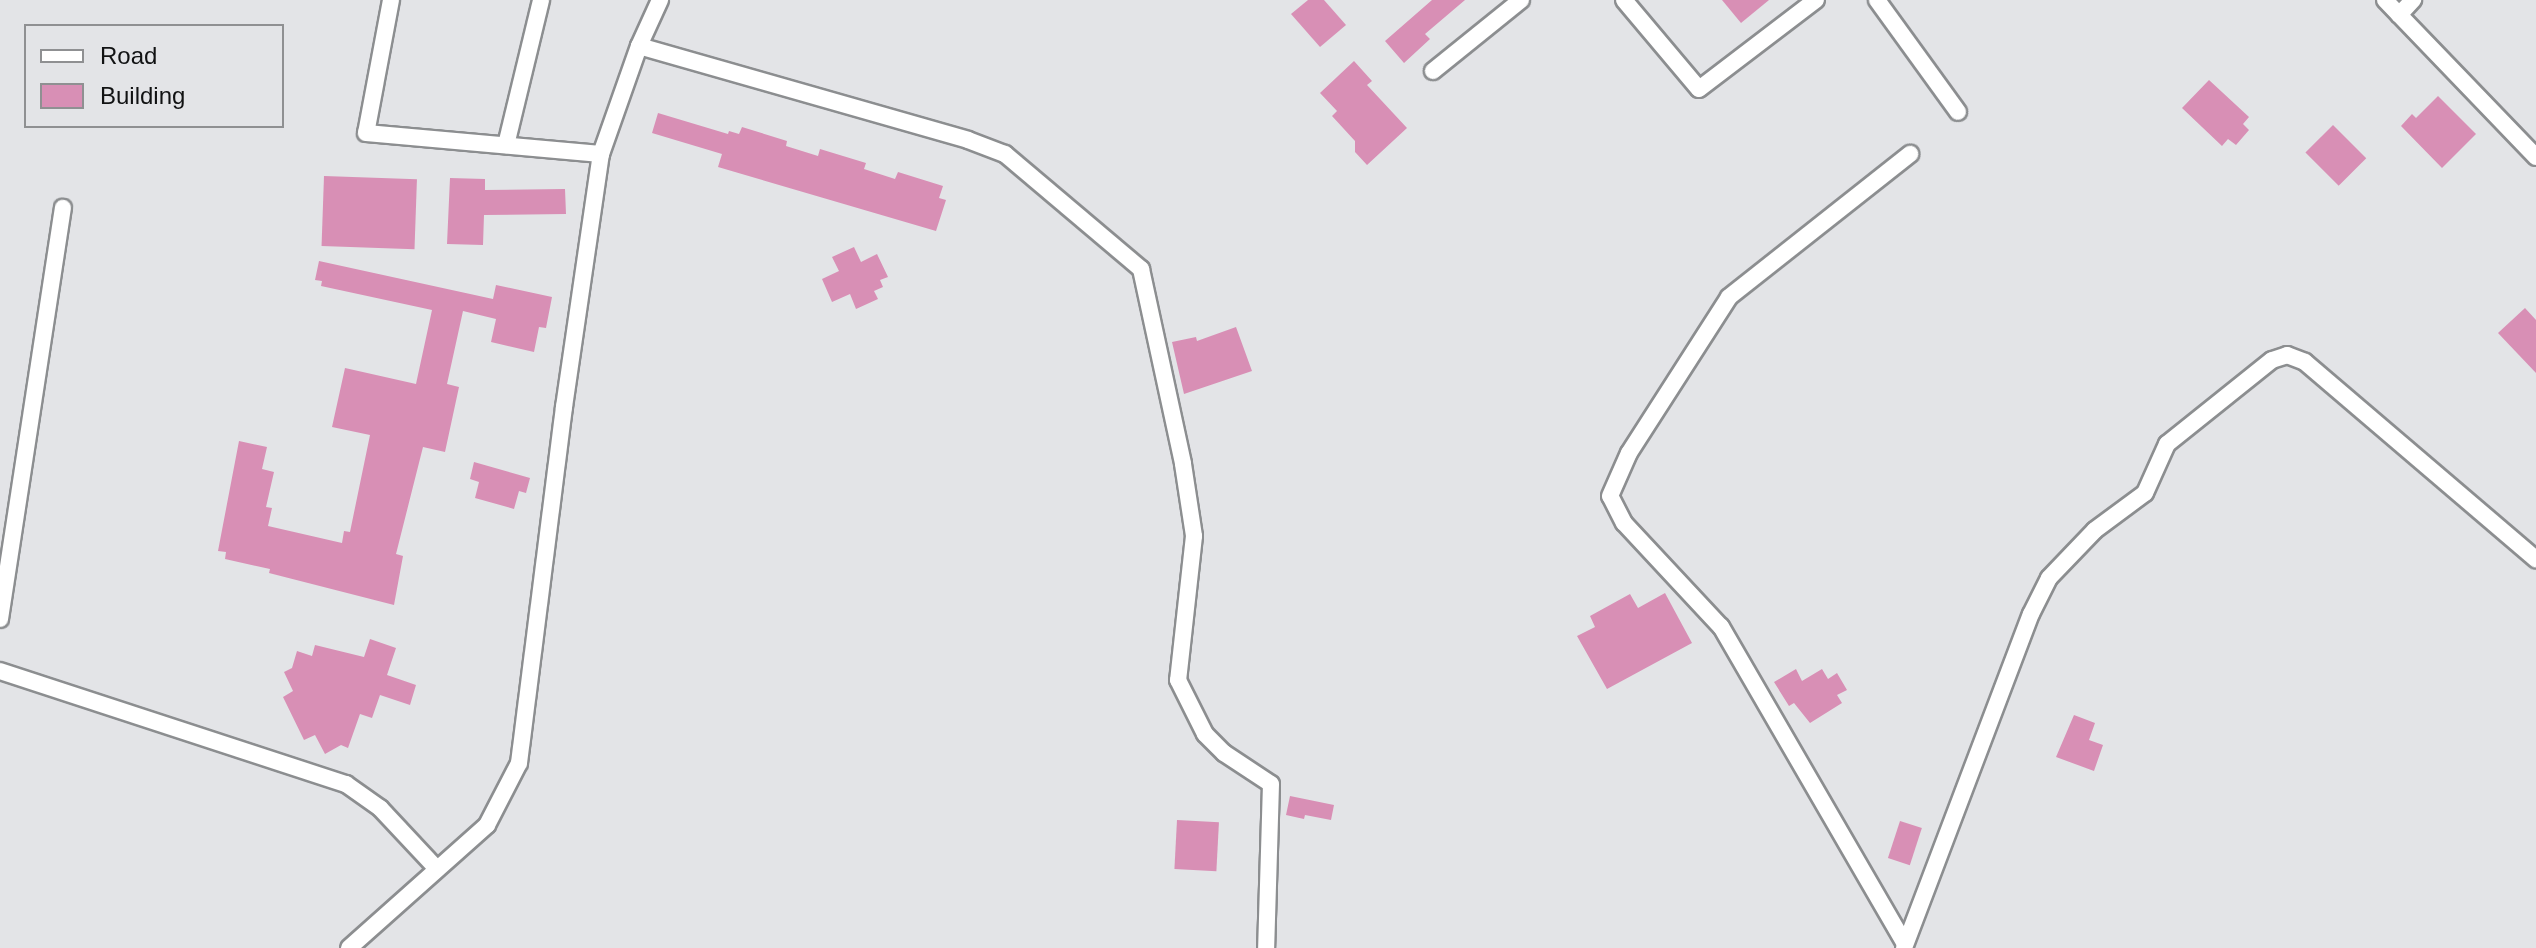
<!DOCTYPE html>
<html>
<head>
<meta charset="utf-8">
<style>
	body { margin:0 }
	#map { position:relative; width:2536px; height:948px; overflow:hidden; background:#e3e4e7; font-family:Arial,sans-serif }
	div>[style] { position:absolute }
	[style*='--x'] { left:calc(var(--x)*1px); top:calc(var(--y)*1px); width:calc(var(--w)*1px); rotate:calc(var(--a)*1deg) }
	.building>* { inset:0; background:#d88fb5; transform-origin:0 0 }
	.roads { filter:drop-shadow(2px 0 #8c8e90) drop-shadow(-2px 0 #8c8e90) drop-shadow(0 2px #8c8e90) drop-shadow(0 -2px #8c8e90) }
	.minor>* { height:16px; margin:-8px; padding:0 8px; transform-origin:8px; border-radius:8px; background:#fff }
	span { translate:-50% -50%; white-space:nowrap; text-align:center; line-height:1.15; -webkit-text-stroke:6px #e3e4e7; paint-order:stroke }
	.legend { position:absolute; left:24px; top:24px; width:260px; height:104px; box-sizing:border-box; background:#e3e4e7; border:2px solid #8f9092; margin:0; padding:10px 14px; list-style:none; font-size:24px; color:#111213 }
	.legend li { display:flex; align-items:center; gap:16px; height:40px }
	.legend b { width:40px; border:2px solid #8f9092 }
</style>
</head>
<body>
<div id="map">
	<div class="building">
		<i style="clip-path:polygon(1308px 0,1324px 0,1346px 25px,1320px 47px,1291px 14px)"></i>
		<i style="clip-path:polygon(1432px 0,1465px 0,1425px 34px,1430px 39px,1404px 63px,1385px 41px)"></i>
		<i style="clip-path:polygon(1722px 0,1769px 0,1741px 23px)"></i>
		<i style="clip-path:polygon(1354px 61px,1372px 81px,1367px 85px,1407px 128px,1367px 165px,1355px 152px,1355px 141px,1332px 116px,1337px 111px,1320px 93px)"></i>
		<i style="clip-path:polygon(2209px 80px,2249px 117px,2243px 124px,2249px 130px,2236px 145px,2228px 139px,2222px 146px,2182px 108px)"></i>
		<i style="clip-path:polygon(2438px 96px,2476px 134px,2442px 168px,2401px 126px,2412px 114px,2416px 118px)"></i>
		<i style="clip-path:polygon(658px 113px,728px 134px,729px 131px,739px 134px,742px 127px,787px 141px,786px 146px,818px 156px,820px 149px,866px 163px,864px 169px,895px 179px,898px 172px,943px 186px,939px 198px,946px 200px,936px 231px,718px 167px,722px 154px,652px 133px)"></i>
		<i style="left:2333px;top:125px;width:47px;height:39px;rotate:45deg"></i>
		<i style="left:324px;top:176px;width:93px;height:70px;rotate:2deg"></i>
		<i style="clip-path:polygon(450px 178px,485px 179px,485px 190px,565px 189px,566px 214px,484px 215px,483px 245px,447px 244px)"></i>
		<i style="clip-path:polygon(854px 247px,861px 262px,877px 254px,888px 277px,880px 280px,883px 287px,874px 291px,878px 299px,856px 309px,850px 294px,832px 302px,822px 279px,839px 271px,832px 257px)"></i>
		<i style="clip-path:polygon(319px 261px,493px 299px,496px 285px,552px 297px,546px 328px,539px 327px,534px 352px,491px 342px,496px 319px,463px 311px,447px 384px,459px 387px,445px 452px,423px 447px,396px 554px,403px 556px,394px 605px,269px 573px,270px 569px,225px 559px,226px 552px,218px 551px,239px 441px,267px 447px,262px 469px,274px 472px,266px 507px,272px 508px,268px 526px,342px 543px,344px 531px,350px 532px,370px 435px,332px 427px,345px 368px,416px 384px,432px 310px,321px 286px,322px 281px,315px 280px)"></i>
		<i style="clip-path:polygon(2525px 308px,2536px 320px,2536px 373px,2498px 333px)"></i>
		<i style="clip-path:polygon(1236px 327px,1252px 371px,1184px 394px,1172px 342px,1196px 337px,1197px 341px)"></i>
		<i style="clip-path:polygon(474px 462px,530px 478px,526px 493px,519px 491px,514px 509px,475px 498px,479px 482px,470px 479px)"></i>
		<i style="clip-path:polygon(1665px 593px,1692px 643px,1607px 689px,1577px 636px,1595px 627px,1590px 616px,1630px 594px,1638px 608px)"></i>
		<i style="clip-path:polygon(370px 639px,396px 648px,387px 675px,416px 685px,410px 705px,380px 695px,372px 718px,360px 714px,348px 748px,341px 745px,325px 754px,315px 735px,304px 740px,283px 697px,293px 691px,284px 672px,292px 668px,297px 651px,312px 656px,315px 645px,364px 657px)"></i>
		<i style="clip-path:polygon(1796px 669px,1802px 681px,1822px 669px,1828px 679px,1837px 673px,1847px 690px,1837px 695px,1842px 703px,1810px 723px,1794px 703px,1789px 706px,1774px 682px)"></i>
		<i style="clip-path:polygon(2074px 715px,2095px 723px,2089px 740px,2103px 745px,2094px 771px,2056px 757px)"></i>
		<i style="clip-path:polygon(1290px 796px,1334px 805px,1331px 820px,1305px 815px,1304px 819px,1286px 815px)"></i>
		<i style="left:1177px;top:820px;width:42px;height:49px;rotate:3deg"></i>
		<i style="left:1900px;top:821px;width:23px;height:39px;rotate:18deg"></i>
	</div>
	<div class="roads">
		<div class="minor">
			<i style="--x:391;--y:0;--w:135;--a:100.6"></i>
			<i style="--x:366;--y:133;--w:236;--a:5.1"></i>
			<i style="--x:1624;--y:0;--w:116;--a:49.9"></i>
			<i style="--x:1699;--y:89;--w:147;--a:-37.3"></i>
			<i style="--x:1877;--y:0;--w:138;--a:54.1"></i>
			<i style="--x:2385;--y:0;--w:218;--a:46.1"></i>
			<i style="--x:2399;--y:15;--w:21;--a:-47"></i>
			<i style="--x:639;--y:46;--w:342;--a:15.9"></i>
			<i style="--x:968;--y:140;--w:40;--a:21"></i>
			<i style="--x:1005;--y:154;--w:178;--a:40.2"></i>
			<i style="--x:1141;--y:269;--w:199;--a:77.8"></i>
			<i style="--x:1183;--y:464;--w:73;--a:81.3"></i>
			<i style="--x:1194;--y:536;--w:145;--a:96.3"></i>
			<i style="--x:1178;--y:680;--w:60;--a:63.4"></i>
			<i style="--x:1205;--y:734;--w:27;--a:45"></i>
			<i style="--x:1224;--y:753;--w:56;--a:33.4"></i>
			<i style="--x:1271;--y:784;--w:164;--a:91.7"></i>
			<i style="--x:1433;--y:71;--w:113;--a:-38.9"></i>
			<i style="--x:506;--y:145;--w:149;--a:-76.4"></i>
			<i style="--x:0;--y:619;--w:416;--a:-81.3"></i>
			<i style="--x:0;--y:671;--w:364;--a:18.1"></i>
			<i style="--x:346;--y:784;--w:42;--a:35.2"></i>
			<i style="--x:380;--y:808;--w:83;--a:46.9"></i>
			<i style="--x:1905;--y:944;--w:367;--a:-120.1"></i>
			<i style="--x:1721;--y:627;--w:142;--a:-133"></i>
			<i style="--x:1624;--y:523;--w:30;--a:-117"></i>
			<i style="--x:1610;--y:496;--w:47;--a:-66.2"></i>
			<i style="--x:1629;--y:453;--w:185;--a:-57.3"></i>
			<i style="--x:1729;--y:297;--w:231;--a:-38.3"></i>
			<i style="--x:349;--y:948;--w:185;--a:-41.7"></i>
			<i style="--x:487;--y:825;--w:70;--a:-62.7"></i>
			<i style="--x:519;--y:763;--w:359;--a:-82.8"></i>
			<i style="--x:564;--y:407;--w:256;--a:-81.7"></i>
			<i style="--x:601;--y:154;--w:114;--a:-70.6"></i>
			<i style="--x:639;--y:46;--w:51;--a:-65.5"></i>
			<i style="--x:1904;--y:948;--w:357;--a:-69.2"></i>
			<i style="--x:2031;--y:614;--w:40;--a:-63.4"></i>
			<i style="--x:2049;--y:578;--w:66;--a:-46.2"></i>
			<i style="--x:2095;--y:530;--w:62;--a:-36.5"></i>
			<i style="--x:2145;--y:493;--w:54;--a:-65.8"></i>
			<i style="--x:2167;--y:444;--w:134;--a:-38.7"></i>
			<i style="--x:2272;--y:360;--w:16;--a:-18"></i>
			<i style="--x:2287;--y:355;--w:19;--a:21"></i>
			<i style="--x:2305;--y:362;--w:304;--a:40.5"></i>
		</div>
	</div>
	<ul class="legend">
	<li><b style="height:10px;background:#fff"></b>Road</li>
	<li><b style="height:22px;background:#d88fb5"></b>Building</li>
	</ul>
</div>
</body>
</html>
